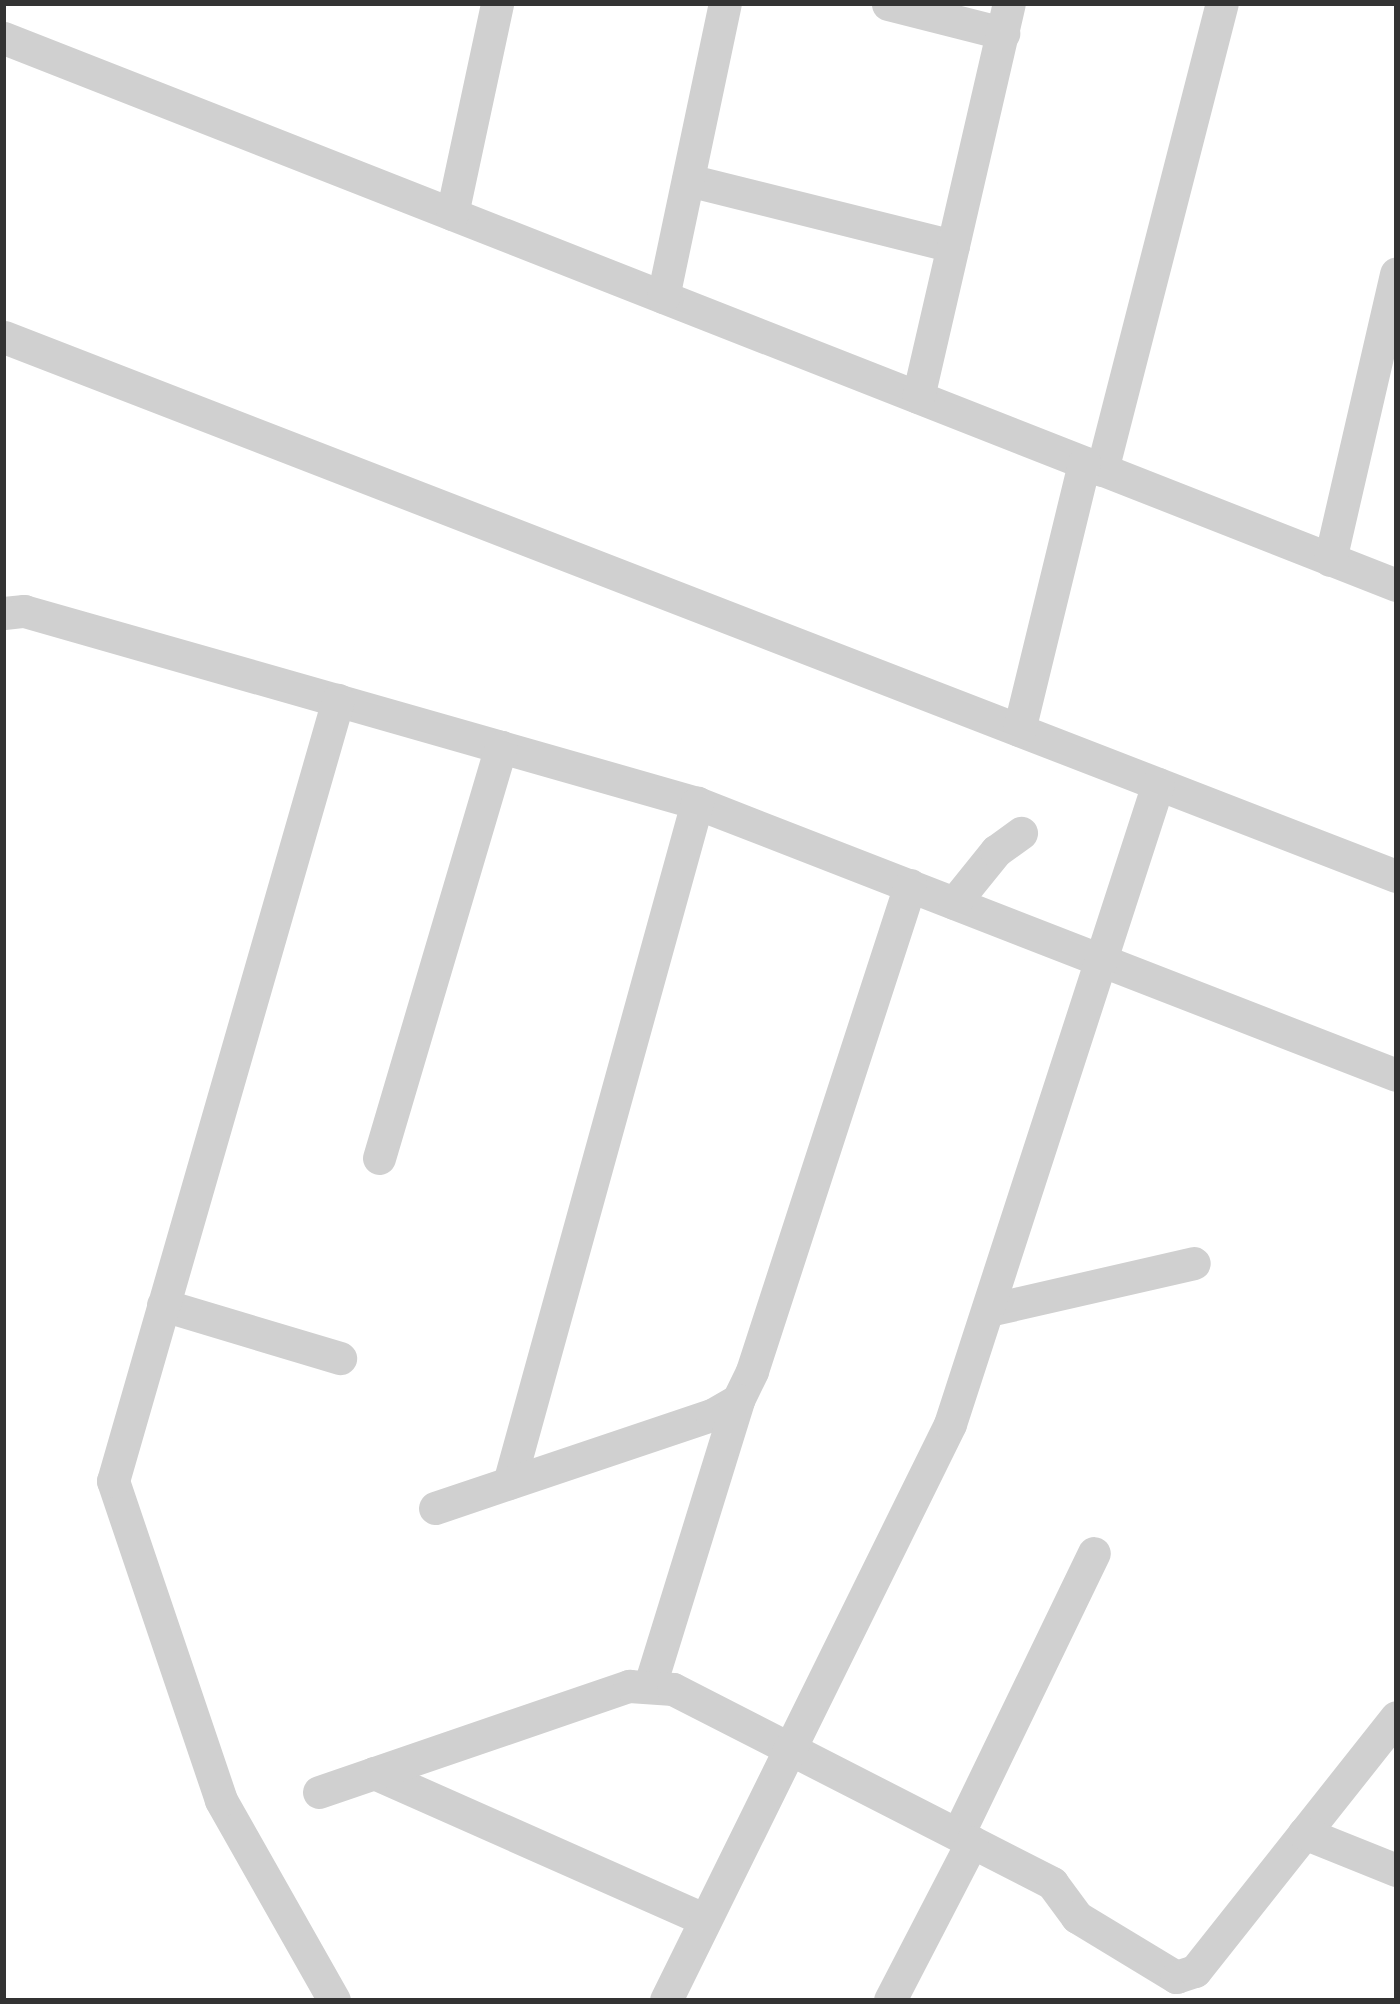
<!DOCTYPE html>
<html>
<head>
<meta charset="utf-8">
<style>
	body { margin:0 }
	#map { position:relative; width:1400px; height:2004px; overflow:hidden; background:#fff; font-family:"PT Sans Narrow",sans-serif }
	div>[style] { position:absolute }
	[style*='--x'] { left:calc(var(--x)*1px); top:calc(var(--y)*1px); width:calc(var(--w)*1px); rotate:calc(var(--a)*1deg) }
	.minor>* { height:33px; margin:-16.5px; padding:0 16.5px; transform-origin:16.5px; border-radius:16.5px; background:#d0d0d0 }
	span { translate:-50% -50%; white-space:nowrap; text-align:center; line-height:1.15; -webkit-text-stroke:6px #fff; paint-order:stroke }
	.frame { position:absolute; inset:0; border:6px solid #333; pointer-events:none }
</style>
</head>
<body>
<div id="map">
	<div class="minor">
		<i style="--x:888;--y:4;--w:119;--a:14.2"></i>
		<i style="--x:4;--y:38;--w:1496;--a:21.45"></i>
		<i style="--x:688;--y:180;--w:273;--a:14"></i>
		<i style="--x:452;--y:214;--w:215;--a:-77.9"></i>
		<i style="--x:663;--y:297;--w:299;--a:-78.1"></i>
		<i style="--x:4;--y:337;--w:1493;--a:21.17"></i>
		<i style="--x:918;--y:397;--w:403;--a:-77"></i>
		<i style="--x:1102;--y:470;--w:481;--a:-75.6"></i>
		<i style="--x:1330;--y:560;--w:294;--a:-77"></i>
		<i style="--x:4;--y:613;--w:20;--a:-6"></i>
		<i style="--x:24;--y:611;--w:700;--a:15.92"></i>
		<i style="--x:697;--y:803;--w:750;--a:21.26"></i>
		<i style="--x:1019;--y:730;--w:275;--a:-76.3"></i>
		<i style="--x:954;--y:903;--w:67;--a:-51.1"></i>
		<i style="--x:996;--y:851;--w:31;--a:-36"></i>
		<i style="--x:379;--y:1158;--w:429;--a:-73.5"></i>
		<i style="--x:163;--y:1305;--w:185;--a:16.7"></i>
		<i style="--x:989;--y:1310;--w:210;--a:-12.9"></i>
		<i style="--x:509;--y:1483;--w:706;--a:-74.55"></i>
		<i style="--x:435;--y:1508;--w:292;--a:-18.6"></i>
		<i style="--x:712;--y:1415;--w:30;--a:-30"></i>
		<i style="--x:738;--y:1400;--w:32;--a:-64"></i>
		<i style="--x:752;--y:1371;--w:511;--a:-71.99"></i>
		<i style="--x:650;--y:1685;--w:298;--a:-72.8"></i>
		<i style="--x:374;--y:1773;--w:361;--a:23.9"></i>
		<i style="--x:319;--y:1792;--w:328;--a:-18.9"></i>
		<i style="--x:629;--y:1686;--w:44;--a:3.9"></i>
		<i style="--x:673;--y:1689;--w:426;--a:27.1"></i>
		<i style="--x:1052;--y:1883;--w:42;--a:53.7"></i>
		<i style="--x:1077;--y:1917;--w:116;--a:31.2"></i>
		<i style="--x:1176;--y:1977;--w:20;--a:-18"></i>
		<i style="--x:1195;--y:1971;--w:324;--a:-51.6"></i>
		<i style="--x:1304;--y:1833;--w:99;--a:21.9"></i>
		<i style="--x:958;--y:1834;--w:312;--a:-64.2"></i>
		<i style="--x:334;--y:2000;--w:230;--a:-119.5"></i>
		<i style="--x:221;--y:1800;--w:337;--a:-108.7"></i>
		<i style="--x:113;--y:1481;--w:813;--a:-73.93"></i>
		<i style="--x:666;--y:2000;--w:642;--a:-63.75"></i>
		<i style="--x:950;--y:1424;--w:673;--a:-72"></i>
		<i style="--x:890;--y:2000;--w:178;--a:-62.6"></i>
	</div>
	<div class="frame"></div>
</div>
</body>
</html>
